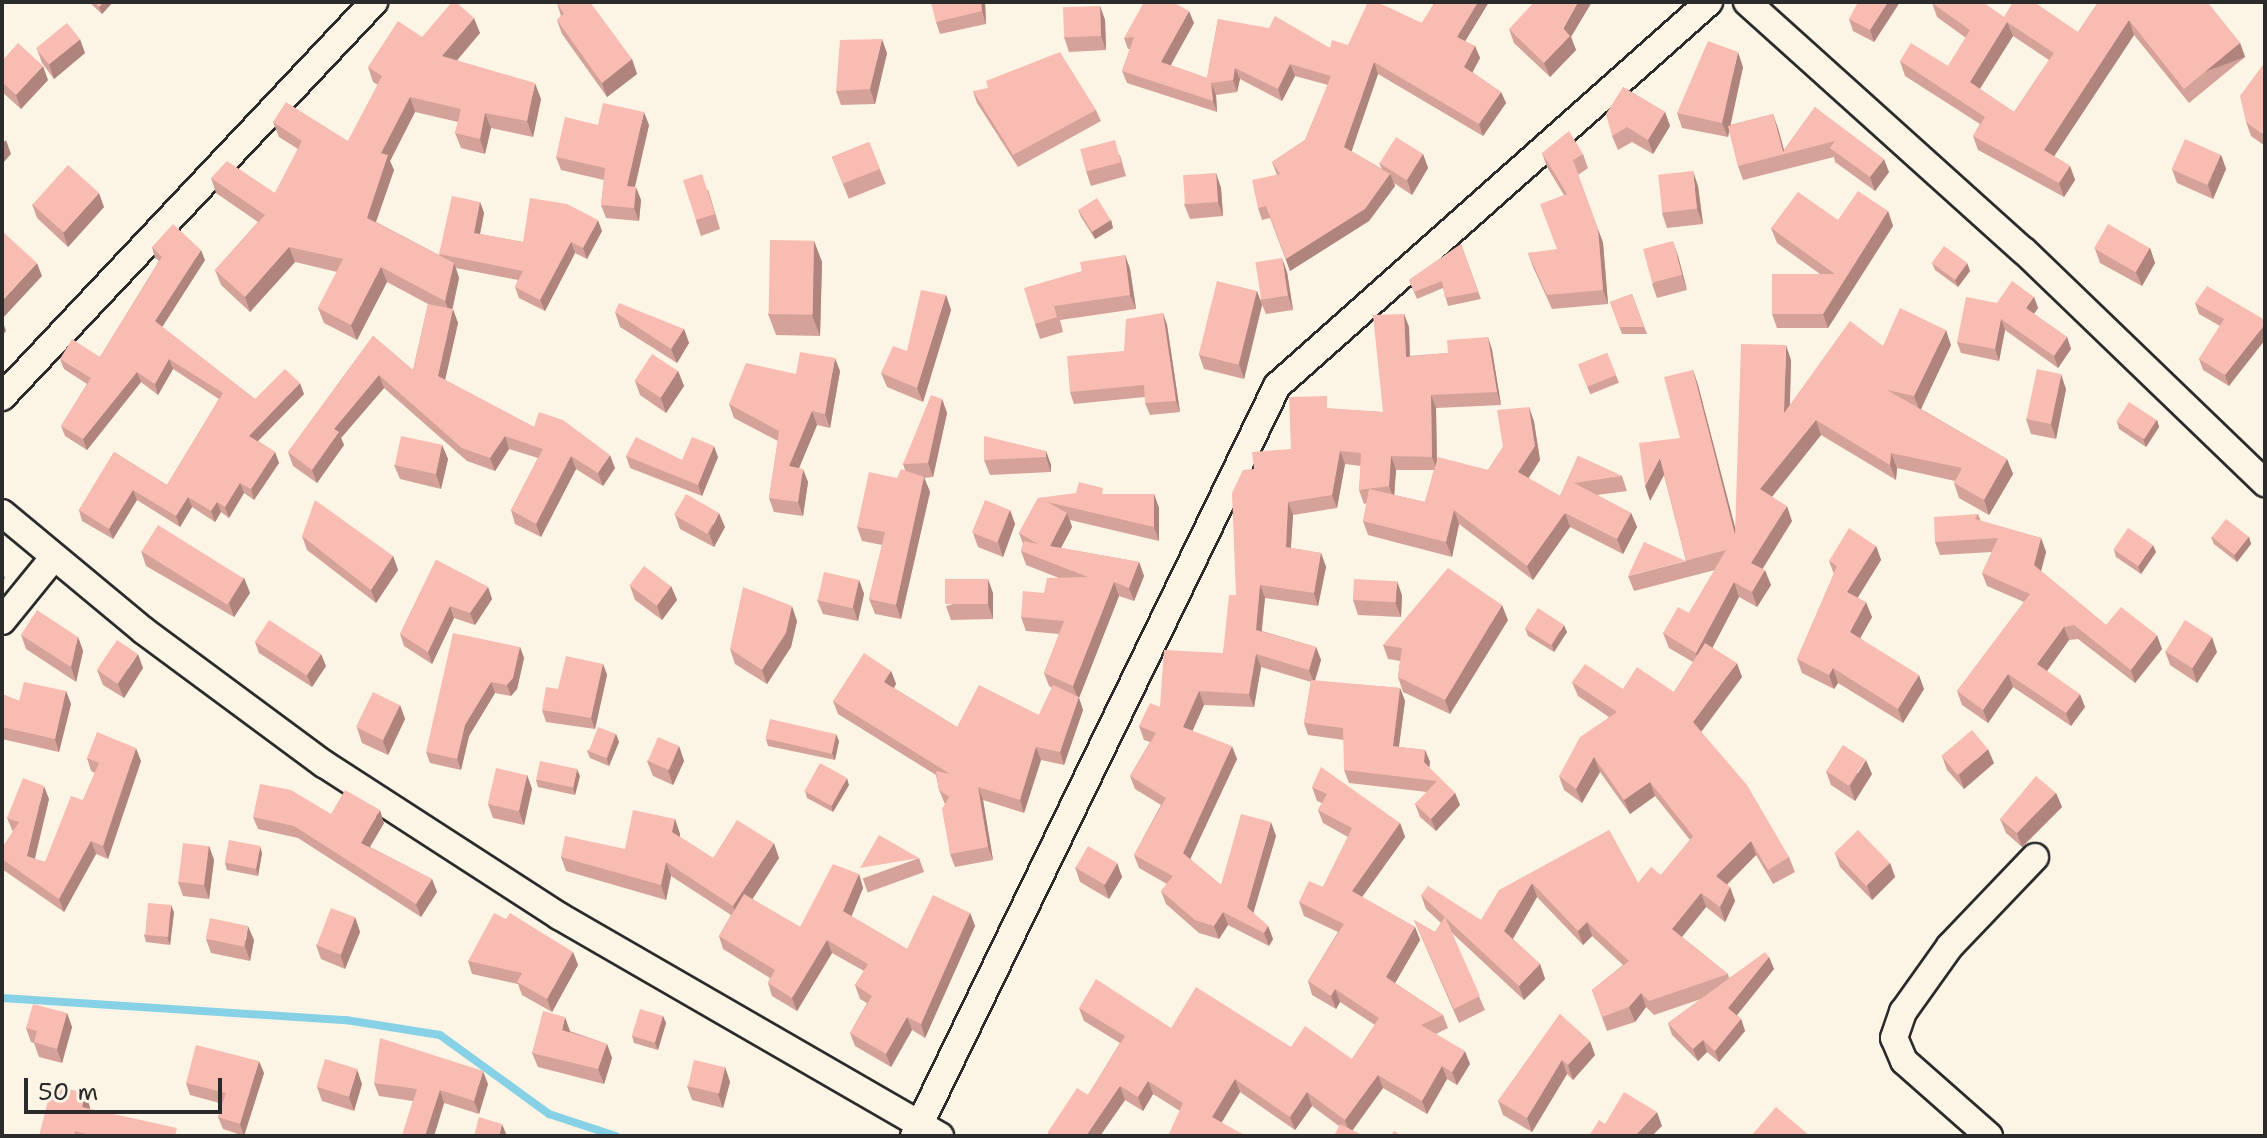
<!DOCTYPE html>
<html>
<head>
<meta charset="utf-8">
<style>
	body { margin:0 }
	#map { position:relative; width:2267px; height:1138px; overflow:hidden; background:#fcf5e5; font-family:"Shantell Sans",sans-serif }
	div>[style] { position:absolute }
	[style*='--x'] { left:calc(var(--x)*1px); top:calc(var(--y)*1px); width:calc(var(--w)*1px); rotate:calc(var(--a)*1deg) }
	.stream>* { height:8px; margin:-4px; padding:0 4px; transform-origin:4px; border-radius:4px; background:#86d1e6 }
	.roads { filter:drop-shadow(2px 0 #2b2b2b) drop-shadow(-2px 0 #2b2b2b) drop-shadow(0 2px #2b2b2b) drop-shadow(0 -2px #2b2b2b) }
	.minor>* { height:26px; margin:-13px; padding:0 13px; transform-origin:13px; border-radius:13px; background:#fcf5e5 }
	.wall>* { inset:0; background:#d5a29a; transform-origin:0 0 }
	.shaded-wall>* { inset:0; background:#ae847d; transform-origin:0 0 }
	.building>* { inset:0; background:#f8bcb3; transform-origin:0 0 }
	span { translate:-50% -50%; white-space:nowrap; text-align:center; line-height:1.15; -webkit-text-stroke:8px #fcf5e5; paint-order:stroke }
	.frame { position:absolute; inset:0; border:4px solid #2b2b2b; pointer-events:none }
	.scale { position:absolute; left:24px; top:1078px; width:198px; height:36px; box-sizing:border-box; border:4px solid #2b2b2b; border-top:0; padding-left:10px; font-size:24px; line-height:28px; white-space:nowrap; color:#2b2b2b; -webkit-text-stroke:6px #fcf5e5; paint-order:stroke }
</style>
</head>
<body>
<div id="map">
	<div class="stream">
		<i style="--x:2;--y:998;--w:345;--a:3.7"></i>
		<i style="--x:346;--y:1020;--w:95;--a:9.1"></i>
		<i style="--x:440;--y:1035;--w:135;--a:35.9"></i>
		<i style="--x:549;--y:1114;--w:71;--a:18.2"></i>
	</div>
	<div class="roads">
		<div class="minor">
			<i style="--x:1747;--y:2;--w:372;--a:42"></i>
			<i style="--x:2024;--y:251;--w:335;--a:43.9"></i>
			<i style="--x:2;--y:397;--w:543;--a:-46.72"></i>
			<i style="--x:2;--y:513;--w:185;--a:39.7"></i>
			<i style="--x:144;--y:631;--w:224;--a:36.5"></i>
			<i style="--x:324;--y:764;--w:280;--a:32.9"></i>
			<i style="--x:559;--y:916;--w:440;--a:30"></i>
			<i style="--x:2;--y:621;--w:82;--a:-50.9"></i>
			<i style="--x:914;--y:1136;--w:833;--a:-64.17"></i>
			<i style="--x:1277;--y:386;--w:578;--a:-41.63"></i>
			<i style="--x:1989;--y:1136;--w:113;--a:-138.6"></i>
			<i style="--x:1904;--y:1061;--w:25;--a:-113"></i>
			<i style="--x:1894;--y:1038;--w:28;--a:-71"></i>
			<i style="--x:1903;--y:1012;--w:81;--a:-54.5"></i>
			<i style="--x:1950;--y:946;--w:123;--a:-46.3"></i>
		</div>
	</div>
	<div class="wall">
		<i style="clip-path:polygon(89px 2px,113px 2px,102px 14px)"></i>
		<i style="clip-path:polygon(985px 2px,986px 24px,940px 34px,936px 22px)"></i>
		<i style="clip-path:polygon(1435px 2px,1489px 2px,1465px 41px,1475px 46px,1480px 58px,1472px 72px,1501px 92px,1506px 103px,1483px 136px,1378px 74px,1351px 151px,1382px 169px,1379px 163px,1423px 154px,1428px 168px,1412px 195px,1394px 183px,1395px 186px,1369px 221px,1290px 271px,1270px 218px,1262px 220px,1258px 208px,1277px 175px,1272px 162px,1305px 140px,1328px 85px,1295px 76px,1282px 101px,1240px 79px,1237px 92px,1216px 95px,1217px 112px,1127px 83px,1122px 71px,1130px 49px,1128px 49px,1124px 38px,1194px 23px,1170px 65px,1207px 78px,1218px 19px,1330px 48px,1348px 45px,1422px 23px)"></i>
		<i style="clip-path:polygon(1900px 2px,1874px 42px,1853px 31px,1849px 19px)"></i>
		<i style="clip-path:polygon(evenodd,2094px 2px,2207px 2px,2240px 43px,2245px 57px,2189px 103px,2134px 35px,2054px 156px,2070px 166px,2075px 180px,2064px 197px,1978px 150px,1973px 136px,1980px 124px,1905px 76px,1900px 61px,1948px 66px,1966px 38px,1937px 17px,1932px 3px,2078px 32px,2097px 4px,2094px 2px,2013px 36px,2049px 60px,2014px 112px,1980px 89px,2013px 36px)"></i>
		<i style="clip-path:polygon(557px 3px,632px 59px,637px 74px,607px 97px,562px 34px,557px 20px,561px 16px)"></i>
		<i style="clip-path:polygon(1100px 6px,1105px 20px,1106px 50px,1069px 52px,1064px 37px)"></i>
		<i style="clip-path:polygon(1509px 29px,1571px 37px,1576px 50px,1550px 77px,1514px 43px)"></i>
		<i style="clip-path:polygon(480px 33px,457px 60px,541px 99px,533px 137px,491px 128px,485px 154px,461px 148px,455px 133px,458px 122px,415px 112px,390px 161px,394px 170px,376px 222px,439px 255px,480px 202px,484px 213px,480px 234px,523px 242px,602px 231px,587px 259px,575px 253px,545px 311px,519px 298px,515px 287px,518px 280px,456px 268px,459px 278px,452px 309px,458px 323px,445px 380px,534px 427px,615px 468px,603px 486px,576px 469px,541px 537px,515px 524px,511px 510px,538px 458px,509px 449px,495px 471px,467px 461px,384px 388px,341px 438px,344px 445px,317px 483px,293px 466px,288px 452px,373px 336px,413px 370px,428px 304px,387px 282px,357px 340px,324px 323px,318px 308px,337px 272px,295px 262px,250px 312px,221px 285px,215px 270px,258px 222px,216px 193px,211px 178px,275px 193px,298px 149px,279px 137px,273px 122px,348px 141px,378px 85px,373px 82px,368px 67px,422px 37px)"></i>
		<i style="clip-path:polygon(37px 49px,85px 53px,54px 79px,42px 63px)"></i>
		<i style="clip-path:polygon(887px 53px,875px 104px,841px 105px,836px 91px)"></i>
		<i style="clip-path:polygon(2px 61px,48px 80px,21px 109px,2px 92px)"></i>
		<i style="clip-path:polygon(2265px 62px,2265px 146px,2251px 136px,2246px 122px)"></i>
		<i style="clip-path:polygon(1743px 67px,1730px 125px,1773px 114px,1784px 150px,1815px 107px,1889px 172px,1875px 191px,1835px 162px,1834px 157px,1743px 180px,1738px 166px,1729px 130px,1728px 137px,1682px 128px,1677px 113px)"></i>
		<i style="clip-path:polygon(1623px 87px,1665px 112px,1670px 126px,1653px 154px,1632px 142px,1618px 150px,1612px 136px)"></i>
		<i style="clip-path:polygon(973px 91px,1096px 110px,1101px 121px,1018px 167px,977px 103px)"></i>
		<i style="clip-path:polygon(598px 125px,649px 125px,635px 187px,641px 200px,639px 221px,606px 218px,601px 205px,604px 180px,561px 170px,556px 157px)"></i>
		<i style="left:869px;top:142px;width:45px;height:40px;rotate:68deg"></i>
		<i style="clip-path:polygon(1542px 153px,1583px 154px,1588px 168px,1578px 175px,1603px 243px,1608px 304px,1552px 309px,1533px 267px,1528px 253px,1557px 250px,1564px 195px,1547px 167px)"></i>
		<i style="clip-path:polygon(1120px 155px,1126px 176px,1091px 186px,1086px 171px)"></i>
		<i style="clip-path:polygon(2221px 155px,2226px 169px,2213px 199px,2177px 183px,2172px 169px)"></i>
		<i style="clip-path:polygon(1216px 173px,1221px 188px,1223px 216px,1190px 219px,1184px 204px)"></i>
		<i style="clip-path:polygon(1698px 186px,1703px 224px,1667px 228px,1662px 213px)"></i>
		<i style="clip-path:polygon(708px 189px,720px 229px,701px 236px,696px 221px)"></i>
		<i style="clip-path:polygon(32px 204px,104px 207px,68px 247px,37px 218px)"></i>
		<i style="clip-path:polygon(1078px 210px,1111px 220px,1113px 228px,1095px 239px,1081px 217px)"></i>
		<i style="clip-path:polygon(1888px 211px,1893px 226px,1828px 328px,1777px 328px,1772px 314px,1820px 274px,1777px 243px,1771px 228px,1838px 220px)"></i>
		<i style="clip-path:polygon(814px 241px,822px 262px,820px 336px,776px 335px,768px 314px)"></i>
		<i style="clip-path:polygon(1461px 244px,1481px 299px,1448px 306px,1443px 288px,1417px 299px,1409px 280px)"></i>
		<i style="clip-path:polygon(152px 247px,205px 260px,162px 327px,255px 399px,304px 394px,258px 441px,275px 452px,279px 463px,254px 500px,244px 493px,229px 518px,221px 512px,215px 522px,192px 507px,180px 527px,137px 500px,113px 539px,82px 521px,79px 510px,114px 452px,167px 485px,219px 399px,173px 369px,158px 395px,141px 382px,87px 450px,65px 436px,61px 426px,87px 384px,64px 369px,60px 359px,100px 357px,159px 261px,155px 258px)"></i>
		<i style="clip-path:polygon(2150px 248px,2155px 263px,2142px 286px,2100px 263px,2095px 249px)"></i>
		<i style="clip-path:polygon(1125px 255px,1130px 269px,1136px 309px,1060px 320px,1063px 332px,1040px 339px,1035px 324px,1082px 271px)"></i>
		<i style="clip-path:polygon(1678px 256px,1687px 290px,1657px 298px,1652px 284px)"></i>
		<i style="clip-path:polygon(1932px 263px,1967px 263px,1970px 271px,1958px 287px,1935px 270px)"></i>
		<i style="clip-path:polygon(1287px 272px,1293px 310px,1266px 314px,1260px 300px)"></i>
		<i style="clip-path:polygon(1257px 291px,1262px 305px,1244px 379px,1204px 369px,1199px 355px)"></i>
		<i style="clip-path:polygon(1632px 294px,1647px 334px,1622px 334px,1610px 302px)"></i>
		<i style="clip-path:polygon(946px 295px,951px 310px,923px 402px,887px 387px,881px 373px,907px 351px)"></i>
		<i style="clip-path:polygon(2034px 297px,2038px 308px,2034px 314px,2067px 337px,2071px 349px,2058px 368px,2005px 330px,1999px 361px,1961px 353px,1957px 342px,1997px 303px)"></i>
		<i style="clip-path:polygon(2195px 303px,2265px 320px,2229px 386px,2203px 370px,2199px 359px,2220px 326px,2199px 314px)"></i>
		<i style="clip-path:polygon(615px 312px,684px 329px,689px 343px,677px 363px,620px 327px)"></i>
		<i style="clip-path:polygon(1163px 313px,1167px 325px,1180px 412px,1150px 415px,1145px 403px,1145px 397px,1074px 404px,1070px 392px,1124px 351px)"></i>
		<i style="clip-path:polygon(evenodd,1404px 314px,1409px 327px,1410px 356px,1448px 353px,1488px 337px,1492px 350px,1501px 405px,1436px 408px,1437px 459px,1488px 470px,1529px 407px,1534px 422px,1540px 460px,1528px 478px,1560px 496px,1578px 456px,1622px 476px,1627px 491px,1597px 495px,1631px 513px,1637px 527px,1623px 554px,1570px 527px,1533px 580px,1459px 524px,1452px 557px,1368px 535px,1363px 521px,1367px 503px,1364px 504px,1359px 490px,1361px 466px,1345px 464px,1337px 508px,1293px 515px,1291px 548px,1321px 553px,1326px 567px,1318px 606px,1265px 598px,1262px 631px,1316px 647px,1321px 660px,1315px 681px,1400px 688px,1405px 701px,1399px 747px,1425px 750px,1430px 762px,1429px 768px,1455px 793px,1460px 805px,1436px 831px,1420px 817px,1415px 804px,1427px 792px,1349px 783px,1344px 770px,1344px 740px,1308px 735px,1304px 723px,1311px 682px,1261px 667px,1254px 707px,1204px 705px,1192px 731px,1237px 759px,1190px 859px,1221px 885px,1276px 836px,1253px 913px,1268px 926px,1273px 939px,1269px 946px,1228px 925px,1219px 939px,1199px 933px,1166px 904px,1161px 891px,1167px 884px,1139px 868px,1134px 855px,1161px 805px,1135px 789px,1130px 776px,1150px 742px,1144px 740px,1139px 726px,1223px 653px,1236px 595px,1254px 469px,1291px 449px,1332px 409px,1383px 412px,1404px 314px,1396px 470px,1434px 470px,1425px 502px,1394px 495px,1396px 470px)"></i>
		<i style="clip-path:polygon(1951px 345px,1921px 409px,2007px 459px,2013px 474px,1989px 515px,1959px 498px,1954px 483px,1955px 481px,1897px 468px,1896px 480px,1821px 435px,1772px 497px,1792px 521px,1762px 569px,1771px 585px,1757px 607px,1739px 597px,1712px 647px,1742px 677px,1701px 732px,1789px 857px,1795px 872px,1773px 884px,1756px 855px,1727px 885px,1730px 887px,1735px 901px,1725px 922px,1706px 907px,1682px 937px,1728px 974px,1729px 978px,1769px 957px,1774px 969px,1737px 1015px,1741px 1019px,1745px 1031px,1719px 1062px,1707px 1052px,1698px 1061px,1672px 1035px,1668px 1023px,1701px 999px,1654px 1015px,1646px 1007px,1635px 1022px,1607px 1031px,1592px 990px,1623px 965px,1592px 936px,1583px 945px,1537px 897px,1513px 939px,1540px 964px,1545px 979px,1524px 1000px,1451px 932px,1485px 1010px,1459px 1023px,1414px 920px,1435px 932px,1441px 923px,1426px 909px,1421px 895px,1481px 920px,1609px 830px,1638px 883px,1661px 875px,1690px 840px,1655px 796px,1630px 814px,1600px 772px,1582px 803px,1564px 790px,1559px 776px,1609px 717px,1578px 696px,1572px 682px,1623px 689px,1674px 692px,1693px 662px,1669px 648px,1663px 633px,1689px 613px,1715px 570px,1634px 591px,1628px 576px,1686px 561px,1664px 475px,1650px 501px,1680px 438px,1693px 370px,1698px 385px,1735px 529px,1791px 360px,1790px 404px,1883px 346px)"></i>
		<i style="left:1607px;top:353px;width:32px;height:31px;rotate:68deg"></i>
		<i style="clip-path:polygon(678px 371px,684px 386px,666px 413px,640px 395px,635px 381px)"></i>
		<i style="clip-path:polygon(840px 371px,830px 428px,817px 425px,799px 468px,808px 482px,803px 516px,774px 512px,769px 498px,778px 441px,734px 418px,729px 404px,796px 374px)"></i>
		<i style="clip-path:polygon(2066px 389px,2056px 439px,2031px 434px,2026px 419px)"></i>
		<i style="clip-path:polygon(942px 399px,947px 413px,933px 477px,924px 478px,930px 492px,901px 619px,875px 614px,869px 599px,882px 545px,862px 541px,857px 527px,905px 470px,903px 464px)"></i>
		<i style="clip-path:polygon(2157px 420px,2159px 427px,2146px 447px,2119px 429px,2117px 422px)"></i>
		<i style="clip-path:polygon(442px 445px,448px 459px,441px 489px,400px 479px,394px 465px)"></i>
		<i style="clip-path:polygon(1046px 451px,1051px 465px,1051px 472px,990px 475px,984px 460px)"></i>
		<i style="clip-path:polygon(626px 456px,682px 460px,718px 457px,702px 496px,630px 468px)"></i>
		<i style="clip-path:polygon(1105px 494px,1154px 494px,1159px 508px,1159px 541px,1070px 520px,1072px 527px,1061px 548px,1139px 562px,1144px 576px,1134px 601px,1119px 596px,1079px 698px,1083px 710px,1064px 765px,1041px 760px,1024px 813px,983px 800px,993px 860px,955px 867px,950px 854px,945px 804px,939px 790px,936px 775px,838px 714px,833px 701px,891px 671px,896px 684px,894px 688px,957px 727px,1039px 715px,1052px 688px,1049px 686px,1044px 673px,1059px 634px,1026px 631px,1021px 617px,1059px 578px,1026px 565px,1021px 551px,1023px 544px,1019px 533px,1038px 498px)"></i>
		<i style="clip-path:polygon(1010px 510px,1015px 524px,1003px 557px,978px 547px,973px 533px)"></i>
		<i style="clip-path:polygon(1978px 514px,1981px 521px,2041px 538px,2046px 552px,2041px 571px,2106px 625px,2162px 649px,2135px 683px,2078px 639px,2069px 640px,2047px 671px,2085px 707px,2071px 726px,2013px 687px,1988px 723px,1962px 705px,1957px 691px,2024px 602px,1987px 586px,1982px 573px,1992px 552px,1940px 555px,1935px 542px)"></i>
		<i style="clip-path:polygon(675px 515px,725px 527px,714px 547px,680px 529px)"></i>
		<i style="clip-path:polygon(302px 536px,393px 556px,398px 570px,376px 603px,307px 550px)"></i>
		<i style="clip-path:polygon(2211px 537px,2249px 537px,2251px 544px,2237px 562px,2214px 544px)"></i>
		<i style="clip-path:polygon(1876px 546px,1881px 560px,1857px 598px,1872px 617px,1860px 638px,1924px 689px,1903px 723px,1838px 683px,1834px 689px,1802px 673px,1797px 659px,1834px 574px,1829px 561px)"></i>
		<i style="clip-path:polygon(2114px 550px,2156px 552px,2141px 574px,2116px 557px)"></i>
		<i style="clip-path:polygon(141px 551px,244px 578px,250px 593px,234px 617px,146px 566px)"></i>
		<i style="clip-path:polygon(436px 560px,488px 587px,492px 599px,475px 625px,454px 618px,432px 664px,404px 646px,400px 634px)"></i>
		<i style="clip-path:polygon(859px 580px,864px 594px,858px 621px,823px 614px,817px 600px)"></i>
		<i style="clip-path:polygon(630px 586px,671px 586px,677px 600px,662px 620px,635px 600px)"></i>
		<i style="clip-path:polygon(993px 593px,993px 619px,951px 620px,946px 606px)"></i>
		<i style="clip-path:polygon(1402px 595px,1401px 617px,1358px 615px,1353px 600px)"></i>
		<i style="clip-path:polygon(1508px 620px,1450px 714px,1403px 692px,1398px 677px,1400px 661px,1388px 659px,1383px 645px)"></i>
		<i style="clip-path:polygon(797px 621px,791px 647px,767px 684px,735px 664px,730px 649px)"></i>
		<i style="clip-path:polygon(1525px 628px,1567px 632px,1554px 652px,1528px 636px)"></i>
		<i style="clip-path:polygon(21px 635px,78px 637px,83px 651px,76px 682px,26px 649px)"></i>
		<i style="clip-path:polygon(255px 642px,326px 666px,312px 687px,259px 653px)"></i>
		<i style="clip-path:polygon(520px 647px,524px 658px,517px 689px,511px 696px,495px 693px,469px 736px,461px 770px,430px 763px,426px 752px)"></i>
		<i style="clip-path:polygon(2165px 651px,2217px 652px,2197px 683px,2170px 665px)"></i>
		<i style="clip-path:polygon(603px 664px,607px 675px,595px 729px,546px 722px,542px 710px)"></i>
		<i style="clip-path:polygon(143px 668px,124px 698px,103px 685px,97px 670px)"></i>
		<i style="clip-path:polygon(66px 691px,71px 704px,59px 752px,2px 739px,2px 694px,19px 701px)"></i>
		<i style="clip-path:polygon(400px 705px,405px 719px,388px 755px,362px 743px,357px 728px)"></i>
		<i style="clip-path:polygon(616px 734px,619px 742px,609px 766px,590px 758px,587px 751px)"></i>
		<i style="clip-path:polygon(766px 739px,839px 741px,835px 760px,768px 746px)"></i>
		<i style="clip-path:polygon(679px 746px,684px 761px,673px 785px,653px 776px,647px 761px)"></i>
		<i style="clip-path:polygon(1942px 756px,1994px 763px,1964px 789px,1947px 770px)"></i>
		<i style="clip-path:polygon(87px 758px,141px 761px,108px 859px,96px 854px,64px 912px,2px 869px,2px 848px,13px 832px,7px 818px,49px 799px,35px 859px,45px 862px,83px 800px,95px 773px,91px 771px)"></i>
		<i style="clip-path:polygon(1826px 771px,1872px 774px,1855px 801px,1831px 785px)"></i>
		<i style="clip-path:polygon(527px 775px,532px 789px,524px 825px,493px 818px,488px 804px)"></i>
		<i style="clip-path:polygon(580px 776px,575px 795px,538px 787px,536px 780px)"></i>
		<i style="clip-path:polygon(849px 785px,833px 812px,807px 798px,805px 791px)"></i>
		<i style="clip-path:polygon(1312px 787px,1400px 823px,1405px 837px,1362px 897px,1415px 927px,1420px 940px,1395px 983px,1443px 1015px,1448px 1028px,1436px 1034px,1470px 1064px,1457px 1085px,1447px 1079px,1427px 1114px,1383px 1088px,1352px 1130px,1339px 1126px,1312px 1106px,1295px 1130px,1240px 1092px,1222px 1122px,1180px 1111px,1153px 1094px,1143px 1111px,1125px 1100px,1100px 1136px,1050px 1136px,1048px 1132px,1088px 1095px,1120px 1043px,1084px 1021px,1079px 1008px,1171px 1028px,1291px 1047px,1352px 1059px,1375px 1025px,1340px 1002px,1336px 1009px,1312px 995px,1308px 981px,1338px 932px,1304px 916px,1299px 902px,1323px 887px,1348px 837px,1323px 823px,1318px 810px,1322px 803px,1317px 801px)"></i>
		<i style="clip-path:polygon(2056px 793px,2062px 807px,2022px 847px,2006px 833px,2000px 819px)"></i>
		<i style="clip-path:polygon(331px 814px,384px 823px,370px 847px,432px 879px,437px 892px,421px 917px,298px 838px,258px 829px,253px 817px)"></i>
		<i style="clip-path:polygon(675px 819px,680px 834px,680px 837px,713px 858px,779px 858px,752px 899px,800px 927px,859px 874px,863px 888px,851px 916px,907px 949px,970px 913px,975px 926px,925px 1038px,912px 1030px,891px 1067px,855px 1046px,850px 1033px,867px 1003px,860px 999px,855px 985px,864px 971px,832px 953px,797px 1011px,772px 996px,768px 983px,770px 978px,723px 949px,719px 936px,731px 915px,671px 876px,666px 900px,566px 871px,561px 857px,625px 849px)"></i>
		<i style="clip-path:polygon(209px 846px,214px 860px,209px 899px,183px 896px,178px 882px)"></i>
		<i style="clip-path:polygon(262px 853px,258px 876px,227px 870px,225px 863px)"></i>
		<i style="clip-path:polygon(1835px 853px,1890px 863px,1895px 877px,1872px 900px,1840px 867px)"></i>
		<i style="left:919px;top:858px;width:15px;height:60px;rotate:70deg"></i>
		<i style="clip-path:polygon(1117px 863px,1122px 877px,1109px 899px,1080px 882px,1075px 867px)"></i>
		<i style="clip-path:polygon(174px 912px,170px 945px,146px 942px,144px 935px)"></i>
		<i style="clip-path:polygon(355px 917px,360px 932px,345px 969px,321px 959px,316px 945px)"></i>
		<i style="clip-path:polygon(206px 939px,254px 940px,250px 961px,211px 953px)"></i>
		<i style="clip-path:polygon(573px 952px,578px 965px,552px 1012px,522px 995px,518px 984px,472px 974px,468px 961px)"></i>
		<i style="clip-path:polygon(67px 1013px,72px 1027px,62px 1063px,39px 1057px,34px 1043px,31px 1042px,26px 1028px)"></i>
		<i style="clip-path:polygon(1560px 1014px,1595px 1055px,1573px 1080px,1567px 1074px,1532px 1132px,1503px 1115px,1498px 1101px)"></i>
		<i style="clip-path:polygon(663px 1016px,666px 1023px,658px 1050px,634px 1043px,632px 1036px)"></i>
		<i style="clip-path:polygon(570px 1031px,607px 1044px,612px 1058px,604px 1084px,538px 1067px,532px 1053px)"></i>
		<i style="clip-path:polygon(725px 1067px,730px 1082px,723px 1108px,692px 1100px,687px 1086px)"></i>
		<i style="clip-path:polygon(264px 1073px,244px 1136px,223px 1129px,218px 1117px,223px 1104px,190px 1095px,186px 1083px)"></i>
		<i style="clip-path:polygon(374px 1083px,488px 1084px,479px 1114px,444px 1103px,434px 1136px,402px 1136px,413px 1101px,379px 1096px)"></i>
		<i style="clip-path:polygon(362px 1084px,354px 1111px,322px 1101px,317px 1087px)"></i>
		<i style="clip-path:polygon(90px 1107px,90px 1109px,179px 1136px,39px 1136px)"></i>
	</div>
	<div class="shaded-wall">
		<i style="clip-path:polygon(104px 2px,113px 2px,102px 14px,99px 7px)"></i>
		<i style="clip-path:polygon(981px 2px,985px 2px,986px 24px,982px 11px)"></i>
		<i style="clip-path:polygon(1478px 2px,1489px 2px,1461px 48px,1457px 37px)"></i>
		<i style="clip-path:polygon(1578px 2px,1592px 2px,1571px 37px,1576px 50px,1550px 77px,1544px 63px)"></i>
		<i style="clip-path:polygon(1888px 2px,1900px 2px,1874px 42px,1870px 30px)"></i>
		<i style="clip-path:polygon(1100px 6px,1105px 20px,1106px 50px,1101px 36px)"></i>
		<i style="clip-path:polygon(1189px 11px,1194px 23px,1166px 74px,1161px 62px)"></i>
		<i style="clip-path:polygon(474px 18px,480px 33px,448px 71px,442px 56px)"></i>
		<i style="clip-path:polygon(2129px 20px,2134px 35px,2049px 164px,2044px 150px)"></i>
		<i style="clip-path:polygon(2007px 22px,2013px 36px,1975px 96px,1970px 82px)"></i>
		<i style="clip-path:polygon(80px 39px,85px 53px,54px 79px,49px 64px)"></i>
		<i style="clip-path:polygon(882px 39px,887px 53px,875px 104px,870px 89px)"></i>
		<i style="left:2240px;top:43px;width:15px;height:72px;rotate:70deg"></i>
		<i style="clip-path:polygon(1475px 46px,1480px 58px,1469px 79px,1464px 67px)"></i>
		<i style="clip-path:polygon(1738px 52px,1743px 67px,1728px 137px,1722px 123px)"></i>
		<i style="clip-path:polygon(632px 59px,637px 74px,607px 97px,602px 83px)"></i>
		<i style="clip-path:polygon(1374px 62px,1378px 74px,1349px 159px,1344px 147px)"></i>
		<i style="clip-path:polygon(1290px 64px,1295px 76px,1282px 101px,1278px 89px)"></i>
		<i style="clip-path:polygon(43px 66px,48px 80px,21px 109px,16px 95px)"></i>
		<i style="clip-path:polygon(1235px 68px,1240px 79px,1237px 92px,1233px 80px)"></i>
		<i style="clip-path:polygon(535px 83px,541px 99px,533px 137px,527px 121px)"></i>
		<i style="clip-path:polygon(1211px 83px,1216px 95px,1217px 112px,1213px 101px)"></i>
		<i style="clip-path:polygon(1501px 92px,1506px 103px,1483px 136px,1479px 124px)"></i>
		<i style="clip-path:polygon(410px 97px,415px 112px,390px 161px,394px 170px,372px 233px,367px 218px,381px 153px)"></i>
		<i style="clip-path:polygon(644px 112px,649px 125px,632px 199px,627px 186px)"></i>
		<i style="clip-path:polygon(1665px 112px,1670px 126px,1653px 154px,1648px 140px)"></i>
		<i style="clip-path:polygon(485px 113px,491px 128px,485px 154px,480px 139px)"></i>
		<i style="clip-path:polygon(1773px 114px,1778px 128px,1785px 154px,1784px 154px)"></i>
		<i style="clip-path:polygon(6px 140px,11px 154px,2px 164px,2px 144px)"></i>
		<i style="clip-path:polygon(1423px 154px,1428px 168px,1412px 195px,1407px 180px)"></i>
		<i style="clip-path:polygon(2221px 155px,2226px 169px,2213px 199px,2208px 185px)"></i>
		<i style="clip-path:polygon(1884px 159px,1889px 172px,1875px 191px,1870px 177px)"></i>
		<i style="clip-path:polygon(2070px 166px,2075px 180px,2064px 197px,2059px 183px)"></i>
		<i style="clip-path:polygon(1693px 171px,1698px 186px,1703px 224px,1697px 209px)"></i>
		<i style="clip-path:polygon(1216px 173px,1221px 188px,1223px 216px,1218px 202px)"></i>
		<i style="clip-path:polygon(1390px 174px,1395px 186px,1369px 221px,1290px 271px,1286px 259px)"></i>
		<i style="clip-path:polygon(636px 187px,641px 200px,639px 221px,634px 208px)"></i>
		<i style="clip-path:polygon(99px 193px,104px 207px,68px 247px,63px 232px)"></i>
		<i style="clip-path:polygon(480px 202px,484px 213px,478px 244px,474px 233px)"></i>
		<i style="clip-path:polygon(1888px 211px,1893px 226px,1828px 328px,1823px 314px)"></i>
		<i style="clip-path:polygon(598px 220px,602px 231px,587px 259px,583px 248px)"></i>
		<i style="clip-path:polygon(1111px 220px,1113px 228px,1095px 239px,1092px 232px)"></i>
		<i style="clip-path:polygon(1598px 229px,1603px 243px,1608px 304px,1603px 290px)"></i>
		<i style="clip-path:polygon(814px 241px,822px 262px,820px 336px,812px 315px)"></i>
		<i style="clip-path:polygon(1673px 241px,1678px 256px,1687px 290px,1682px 275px)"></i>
		<i style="clip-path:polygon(571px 242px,575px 253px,545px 311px,540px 300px)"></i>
		<i style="clip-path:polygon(289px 247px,295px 262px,250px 312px,245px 297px)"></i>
		<i style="clip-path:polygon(2150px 248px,2155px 263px,2142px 286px,2136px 272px)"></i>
		<i style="clip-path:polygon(201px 250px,205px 260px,159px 332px,155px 321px)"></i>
		<i style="clip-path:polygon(1125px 255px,1130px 269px,1136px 309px,1130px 295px)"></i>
		<i style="clip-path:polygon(1282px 258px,1287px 272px,1293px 310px,1288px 296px)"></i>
		<i style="clip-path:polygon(37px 263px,42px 276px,2px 319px,6px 331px,2px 336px,2px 301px)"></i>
		<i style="clip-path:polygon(454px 263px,459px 278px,451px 316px,445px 301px)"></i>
		<i style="clip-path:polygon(1967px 263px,1970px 271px,1958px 287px,1955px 280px)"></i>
		<i style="clip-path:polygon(381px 267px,387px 282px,357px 340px,351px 325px)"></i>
		<i style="clip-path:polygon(1257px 291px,1262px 305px,1244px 379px,1239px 364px)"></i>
		<i style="clip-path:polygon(946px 295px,951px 310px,923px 402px,917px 388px)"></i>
		<i style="clip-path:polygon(2034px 297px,2038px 308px,2030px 319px,2026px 308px)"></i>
		<i style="clip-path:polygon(453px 309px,458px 323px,443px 389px,438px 376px)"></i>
		<i style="clip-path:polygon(1163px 313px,1167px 325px,1180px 412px,1176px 401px)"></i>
		<i style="clip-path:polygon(1404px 314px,1409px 327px,1410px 370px,1406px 357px)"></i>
		<i style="clip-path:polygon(2001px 319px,2005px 330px,1999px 361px,1995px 349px)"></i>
		<i style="clip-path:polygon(2265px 324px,2265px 340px,2229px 386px,2225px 375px)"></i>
		<i style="clip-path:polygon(684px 329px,689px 343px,677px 363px,671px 349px)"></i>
		<i style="clip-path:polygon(1946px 330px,1951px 345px,1920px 411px,1914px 396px)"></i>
		<i style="clip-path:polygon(1488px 337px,1492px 350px,1501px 405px,1497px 392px)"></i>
		<i style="clip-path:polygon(2067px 337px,2071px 349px,2058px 368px,2054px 356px)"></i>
		<i style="clip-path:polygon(1786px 345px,1791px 360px,1789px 428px,1784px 413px)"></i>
		<i style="clip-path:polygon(835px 358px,840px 371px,830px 428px,825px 414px)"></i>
		<i style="clip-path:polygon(169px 359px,173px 369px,158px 395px,155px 384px)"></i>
		<i style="clip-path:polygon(1693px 370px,1698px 385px,1741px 550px,1735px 535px)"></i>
		<i style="clip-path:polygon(678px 371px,684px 386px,666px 413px,661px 398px)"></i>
		<i style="clip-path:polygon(137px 372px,141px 382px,87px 450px,83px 439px)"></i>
		<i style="clip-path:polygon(2061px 374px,2066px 389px,2056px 439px,2051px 424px)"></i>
		<i style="clip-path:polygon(379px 375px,384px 388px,341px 438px,344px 445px,317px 483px,312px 470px,334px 429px)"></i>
		<i style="clip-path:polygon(300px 383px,304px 394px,253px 446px,249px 436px)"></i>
		<i style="clip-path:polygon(1431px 395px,1436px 408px,1437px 470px,1432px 457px)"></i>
		<i style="clip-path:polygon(942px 399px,947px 413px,933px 477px,928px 463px)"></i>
		<i style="clip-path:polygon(1529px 407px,1534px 422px,1540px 460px,1523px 487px,1518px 472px)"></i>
		<i style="clip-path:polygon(812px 411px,817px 425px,794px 480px,789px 466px)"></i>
		<i style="clip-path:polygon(1816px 420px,1821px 435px,1766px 504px,1760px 489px)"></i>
		<i style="clip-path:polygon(2157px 420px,2159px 427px,2146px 447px,2143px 439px)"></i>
		<i style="clip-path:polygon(505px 436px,509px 449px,495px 471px,490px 458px)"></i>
		<i style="clip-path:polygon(442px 445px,448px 459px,441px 489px,436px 474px)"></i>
		<i style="clip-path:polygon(714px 446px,718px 457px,702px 496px,698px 485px)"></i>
		<i style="clip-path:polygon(1046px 451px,1051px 465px,1051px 472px,1046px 457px)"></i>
		<i style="clip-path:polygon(1340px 451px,1345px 464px,1337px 508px,1332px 495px)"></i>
		<i style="clip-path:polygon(275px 452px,279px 463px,254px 500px,251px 489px)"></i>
		<i style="clip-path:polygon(1891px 453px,1897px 468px,1896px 480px,1890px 465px)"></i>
		<i style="clip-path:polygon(610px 455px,615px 468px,603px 486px,598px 473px)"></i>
		<i style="clip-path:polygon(571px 456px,576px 469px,541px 537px,536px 524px)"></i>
		<i style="clip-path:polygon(1391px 456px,1396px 470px,1394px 499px,1389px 486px)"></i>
		<i style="clip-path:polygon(1660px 458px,1665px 473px,1650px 501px,1645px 486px)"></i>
		<i style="clip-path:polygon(2007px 459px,2013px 474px,1989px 515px,1984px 500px)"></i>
		<i style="clip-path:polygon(803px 469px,808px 482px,803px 516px,798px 502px)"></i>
		<i style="clip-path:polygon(924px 477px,930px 492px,901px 619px,896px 605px)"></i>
		<i style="clip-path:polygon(240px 483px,244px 493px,229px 518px,225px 507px)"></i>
		<i style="clip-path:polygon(133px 490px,137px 500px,113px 539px,109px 529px)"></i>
		<i style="clip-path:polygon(1154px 494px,1159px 508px,1159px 541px,1154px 527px)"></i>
		<i style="clip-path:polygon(188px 497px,192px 507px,180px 527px,176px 516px)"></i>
		<i style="clip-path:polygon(217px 502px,221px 512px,215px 522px,211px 511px)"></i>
		<i style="clip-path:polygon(1288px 502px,1293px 515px,1290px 560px,1286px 547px)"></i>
		<i style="clip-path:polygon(1787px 506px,1792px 521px,1757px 578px,1751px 563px)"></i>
		<i style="clip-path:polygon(1010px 510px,1015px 524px,1003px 557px,998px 542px)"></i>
		<i style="clip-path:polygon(1454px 510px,1459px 524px,1452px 557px,1446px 542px)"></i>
		<i style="clip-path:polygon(719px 513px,725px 527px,714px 547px,709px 533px)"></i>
		<i style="clip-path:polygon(1067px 513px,1072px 527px,1055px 559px,1050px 546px)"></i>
		<i style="clip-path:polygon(1565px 513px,1570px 527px,1533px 580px,1527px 566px)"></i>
		<i style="clip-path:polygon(1631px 513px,1637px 527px,1623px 554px,1617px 539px)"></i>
		<i style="clip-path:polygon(2249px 537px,2251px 544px,2237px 562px,2234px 555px)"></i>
		<i style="clip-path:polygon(2041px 538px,2046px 552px,2039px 579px,2034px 565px)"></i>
		<i style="clip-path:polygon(2153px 545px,2156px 552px,2141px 574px,2138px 566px)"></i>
		<i style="clip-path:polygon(1876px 546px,1881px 560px,1852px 607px,1847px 592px)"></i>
		<i style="clip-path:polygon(1321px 553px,1326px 567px,1318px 606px,1314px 593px)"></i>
		<i style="clip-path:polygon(393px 556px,398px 570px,376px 603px,371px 590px)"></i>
		<i style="clip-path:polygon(1139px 562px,1144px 576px,1134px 601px,1129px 588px)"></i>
		<i style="clip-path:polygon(2px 570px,5px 578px,2px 583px)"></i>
		<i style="clip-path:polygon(1765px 570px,1771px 585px,1757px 607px,1752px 592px)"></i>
		<i style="clip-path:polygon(244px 578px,250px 593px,234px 617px,229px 603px)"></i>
		<i style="clip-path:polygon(988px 579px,993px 593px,993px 619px,988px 604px)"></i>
		<i style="clip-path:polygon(859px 580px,864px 594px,858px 621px,853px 607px)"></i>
		<i style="clip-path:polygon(1397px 581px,1402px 595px,1401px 617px,1395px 602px)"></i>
		<i style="clip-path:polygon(1114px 582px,1119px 596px,1079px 698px,1083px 710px,1064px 765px,1060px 752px,1078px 699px,1073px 686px)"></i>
		<i style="clip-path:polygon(1734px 582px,1739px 597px,1702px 668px,1696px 653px)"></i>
		<i style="clip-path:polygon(1260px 585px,1265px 598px,1260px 643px,1256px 630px)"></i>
		<i style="clip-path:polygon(671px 586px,677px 600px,662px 620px,657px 606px)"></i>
		<i style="clip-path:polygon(488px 587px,492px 599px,475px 625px,470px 613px)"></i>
		<i style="clip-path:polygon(1866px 602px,1872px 617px,1856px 646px,1850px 632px)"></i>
		<i style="clip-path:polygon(1502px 605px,1508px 620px,1450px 714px,1445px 700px)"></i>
		<i style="clip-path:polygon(450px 606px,454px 618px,432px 664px,428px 652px)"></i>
		<i style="clip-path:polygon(792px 606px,797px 621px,791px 647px,767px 684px,762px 670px)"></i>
		<i style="clip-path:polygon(1564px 625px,1567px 632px,1554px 652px,1552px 645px)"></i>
		<i style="clip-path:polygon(2064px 627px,2069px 640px,2042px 678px,2037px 664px)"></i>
		<i style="clip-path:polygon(2157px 635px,2162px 649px,2135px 683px,2131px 670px)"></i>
		<i style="clip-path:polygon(78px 637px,83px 651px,76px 682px,71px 667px)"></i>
		<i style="clip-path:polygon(2212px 637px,2217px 652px,2197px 683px,2192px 668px)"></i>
		<i style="clip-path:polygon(520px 647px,524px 658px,517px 689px,511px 696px,507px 685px)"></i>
		<i style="clip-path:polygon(1316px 647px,1321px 660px,1314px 683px,1309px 670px)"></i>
		<i style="clip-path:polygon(138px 654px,143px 668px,124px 698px,118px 684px)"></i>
		<i style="clip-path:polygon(321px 654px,326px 666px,312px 687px,307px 675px)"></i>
		<i style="clip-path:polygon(1256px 654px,1261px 667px,1254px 707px,1249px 694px)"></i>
		<i style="clip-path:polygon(1737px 663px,1742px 677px,1698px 736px,1693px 722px)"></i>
		<i style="clip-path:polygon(603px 664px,607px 675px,595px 729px,591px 718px)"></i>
		<i style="clip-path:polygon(1833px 668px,1838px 683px,1834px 689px,1829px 675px)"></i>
		<i style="clip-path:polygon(891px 671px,896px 684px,889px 695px,884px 682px)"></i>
		<i style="clip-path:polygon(2008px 674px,2013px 687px,1988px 723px,1983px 710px)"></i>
		<i style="clip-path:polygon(1919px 675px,1924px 689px,1903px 723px,1898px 709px)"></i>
		<i style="clip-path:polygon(491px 682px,495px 693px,469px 736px,461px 770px,457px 759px,465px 725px)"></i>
		<i style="clip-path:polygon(1400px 688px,1405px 701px,1397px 759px,1393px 746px)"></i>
		<i style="clip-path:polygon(66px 691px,71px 704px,59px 752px,55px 739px)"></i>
		<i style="clip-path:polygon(1199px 691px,1204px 705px,1188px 741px,1183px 727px)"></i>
		<i style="clip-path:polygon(2080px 694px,2085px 707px,2071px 726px,2066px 713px)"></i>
		<i style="clip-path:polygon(400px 705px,405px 719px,388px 755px,383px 741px)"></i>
		<i style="clip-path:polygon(616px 734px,619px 742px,609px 766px,607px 759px)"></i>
		<i style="clip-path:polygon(836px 734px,839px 741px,835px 760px,832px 753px)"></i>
		<i style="clip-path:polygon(679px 746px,684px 761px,673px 785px,668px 770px)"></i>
		<i style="clip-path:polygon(1232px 746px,1237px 759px,1187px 866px,1183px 853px)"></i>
		<i style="clip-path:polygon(1036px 747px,1041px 760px,1024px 813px,1020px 800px)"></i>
		<i style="clip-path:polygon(136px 748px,141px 761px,108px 859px,103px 846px)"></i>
		<i style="clip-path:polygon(1988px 749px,1994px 763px,1964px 789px,1959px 775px)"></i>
		<i style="clip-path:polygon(1425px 750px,1430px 762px,1428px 775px,1424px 762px)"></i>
		<i style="clip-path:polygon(1594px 757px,1600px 772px,1582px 803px,1576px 789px)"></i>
		<i style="clip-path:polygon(1866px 760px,1872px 774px,1855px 801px,1850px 786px)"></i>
		<i style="clip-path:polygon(577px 769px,580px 776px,575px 795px,573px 788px)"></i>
		<i style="clip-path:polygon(527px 775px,532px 789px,524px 825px,519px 811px)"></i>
		<i style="clip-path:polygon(847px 778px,849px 785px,833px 812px,831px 805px)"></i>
		<i style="clip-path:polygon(1650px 782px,1655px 796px,1630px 814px,1624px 800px)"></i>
		<i style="clip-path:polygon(44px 786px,49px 799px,32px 869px,27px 856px)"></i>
		<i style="clip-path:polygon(978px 787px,983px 800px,993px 860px,988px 847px)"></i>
		<i style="clip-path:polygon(1455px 793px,1460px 805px,1436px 831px,1431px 819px)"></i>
		<i style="clip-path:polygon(2056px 793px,2062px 807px,2022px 847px,2017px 833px)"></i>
		<i style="clip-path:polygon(380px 810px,384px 823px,365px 855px,361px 843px)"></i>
		<i style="clip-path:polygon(675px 819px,680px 834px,678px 846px,672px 832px)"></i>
		<i style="clip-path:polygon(1271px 822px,1276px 836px,1251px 921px,1247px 907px)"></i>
		<i style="clip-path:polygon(1400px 823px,1405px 837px,1357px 904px,1352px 891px)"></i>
		<i style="clip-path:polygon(91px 841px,96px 854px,64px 912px,59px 899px)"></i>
		<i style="clip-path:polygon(1751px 841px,1756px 855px,1721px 890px,1716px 876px)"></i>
		<i style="clip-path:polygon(774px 843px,779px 858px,739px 920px,733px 906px)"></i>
		<i style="clip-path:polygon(209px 846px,214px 860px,209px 899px,204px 885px)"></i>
		<i style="clip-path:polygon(260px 846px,262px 853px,258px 876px,256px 869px)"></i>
		<i style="clip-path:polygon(666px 862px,671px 876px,666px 900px,661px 885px)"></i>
		<i style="clip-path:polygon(1117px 863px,1122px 877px,1109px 899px,1104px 885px)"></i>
		<i style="clip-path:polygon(1890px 863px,1895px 877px,1872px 900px,1867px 885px)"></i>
		<i style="clip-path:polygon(859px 874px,863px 888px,848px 925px,843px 911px)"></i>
		<i style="clip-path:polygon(432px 879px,437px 892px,421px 917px,416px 904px)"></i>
		<i style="clip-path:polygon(1532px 883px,1537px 897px,1509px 945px,1504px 931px)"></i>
		<i style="clip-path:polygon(1730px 887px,1735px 901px,1725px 922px,1720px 907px)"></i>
		<i style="clip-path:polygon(1701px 893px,1706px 907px,1677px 943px,1672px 929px)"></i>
		<i style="clip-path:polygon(171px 905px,174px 912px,170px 945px,167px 937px)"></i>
		<i style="clip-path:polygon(1223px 912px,1228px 925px,1219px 939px,1214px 926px)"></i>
		<i style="clip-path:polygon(970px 913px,975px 926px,925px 1038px,921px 1024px)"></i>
		<i style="clip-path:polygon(355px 917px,360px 932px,345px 969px,340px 954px)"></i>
		<i style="clip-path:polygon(1587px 922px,1592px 936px,1583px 945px,1578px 931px)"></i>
		<i style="clip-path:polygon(248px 926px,254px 940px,250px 961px,245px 946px)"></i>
		<i style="clip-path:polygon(1268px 926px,1273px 939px,1269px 946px,1264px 933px)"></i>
		<i style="clip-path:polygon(1415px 927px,1420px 940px,1391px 990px,1386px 977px)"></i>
		<i style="clip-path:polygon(827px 940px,832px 953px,797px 1011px,792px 998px)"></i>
		<i style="clip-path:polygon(573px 952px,578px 965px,552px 1012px,547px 999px)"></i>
		<i style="clip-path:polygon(1769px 957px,1774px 969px,1733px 1020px,1728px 1008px)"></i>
		<i style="clip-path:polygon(1540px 964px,1545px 979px,1524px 1000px,1519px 986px)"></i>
		<i style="clip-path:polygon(1335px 989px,1340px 1002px,1336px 1009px,1331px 996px)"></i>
		<i style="clip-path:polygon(1641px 993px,1646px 1007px,1635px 1022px,1629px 1007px)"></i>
		<i style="clip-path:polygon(67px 1013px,72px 1027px,62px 1063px,57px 1049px)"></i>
		<i style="clip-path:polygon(663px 1016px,666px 1023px,658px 1050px,655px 1043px)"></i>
		<i style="clip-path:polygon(565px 1017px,570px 1031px,567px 1044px,562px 1030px)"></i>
		<i style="clip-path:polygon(907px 1017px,912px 1030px,891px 1067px,886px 1054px)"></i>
		<i style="clip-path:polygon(1741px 1019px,1745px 1031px,1719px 1062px,1715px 1051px)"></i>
		<i style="clip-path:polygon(1703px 1040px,1707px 1052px,1698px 1061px,1693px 1049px)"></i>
		<i style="clip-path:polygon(1590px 1041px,1595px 1055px,1573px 1080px,1568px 1065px)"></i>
		<i style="clip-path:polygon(607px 1044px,612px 1058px,604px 1084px,598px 1069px)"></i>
		<i style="clip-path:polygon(1465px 1051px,1470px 1064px,1457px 1085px,1452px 1072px)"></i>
		<i style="clip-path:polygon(1562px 1060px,1567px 1074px,1532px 1132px,1527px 1118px)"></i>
		<i style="clip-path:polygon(259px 1061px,264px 1073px,244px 1136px,240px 1124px)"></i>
		<i style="clip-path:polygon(1442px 1066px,1447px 1079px,1427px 1114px,1422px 1101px)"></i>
		<i style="clip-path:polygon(725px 1067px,730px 1082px,723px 1108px,718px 1094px)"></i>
		<i style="clip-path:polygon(357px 1069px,362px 1084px,354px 1111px,349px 1097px)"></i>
		<i style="clip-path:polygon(483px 1071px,488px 1084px,479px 1114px,474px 1101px)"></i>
		<i style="clip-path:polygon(1378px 1075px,1383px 1088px,1350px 1134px,1345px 1120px)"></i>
		<i style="clip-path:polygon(1235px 1079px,1240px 1092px,1217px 1130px,1212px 1117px)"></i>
		<i style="clip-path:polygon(1148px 1081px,1153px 1094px,1143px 1111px,1138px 1097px)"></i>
		<i style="clip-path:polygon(1120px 1086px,1125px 1100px,1100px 1136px,1086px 1136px)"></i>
		<i style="clip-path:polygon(440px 1090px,444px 1103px,434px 1136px,425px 1136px)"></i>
		<i style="clip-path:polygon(1307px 1092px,1312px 1106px,1295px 1130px,1290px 1117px)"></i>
		<i style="clip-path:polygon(85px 1093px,90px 1107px,87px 1120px,82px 1107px)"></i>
		<i style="clip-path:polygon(1657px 1112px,1662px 1126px,1652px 1136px,1635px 1136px)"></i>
		<i style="clip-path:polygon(502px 1124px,507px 1136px,499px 1136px)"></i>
	</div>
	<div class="building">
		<i style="clip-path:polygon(94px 2px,104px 2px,99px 7px)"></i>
		<i style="clip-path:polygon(452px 2px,456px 2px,474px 18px,442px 56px,535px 83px,527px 121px,485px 113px,480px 139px,455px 133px,461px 109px,410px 97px,381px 153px,388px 155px,367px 218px,454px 263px,445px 301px,381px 267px,351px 325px,318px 308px,343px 259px,289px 247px,245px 297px,215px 270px,265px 215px,211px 178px,227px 161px,275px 193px,302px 141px,273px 122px,286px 102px,348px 141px,382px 76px,368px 67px,398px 21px,422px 37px)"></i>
		<i style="clip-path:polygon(558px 2px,590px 2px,632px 59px,602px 83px,557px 20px,564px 14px,557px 3px)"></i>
		<i style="clip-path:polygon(934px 2px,981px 2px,982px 11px,936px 22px,931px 3px)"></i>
		<i style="clip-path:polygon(1144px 2px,1173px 2px,1189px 11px,1161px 62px,1207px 78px,1218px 19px,1269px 28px,1275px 16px,1330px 48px,1332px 40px,1348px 45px,1368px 2px,1377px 2px,1422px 23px,1435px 2px,1478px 2px,1457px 37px,1475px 46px,1464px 67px,1501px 92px,1479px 124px,1374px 62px,1344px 147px,1390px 174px,1365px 209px,1286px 259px,1266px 206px,1258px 208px,1252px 180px,1280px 174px,1272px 162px,1305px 140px,1331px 76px,1290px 64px,1278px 89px,1235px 68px,1233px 80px,1211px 83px,1213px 101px,1122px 71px,1134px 37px,1124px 38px)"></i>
		<i style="clip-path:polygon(1534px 2px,1578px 2px,1563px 28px,1570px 36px,1544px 63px,1509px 29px)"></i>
		<i style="clip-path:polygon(1858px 2px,1888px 2px,1870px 30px,1849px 19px)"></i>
		<i style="clip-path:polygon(evenodd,1932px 2px,1983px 2px,2004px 17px,2013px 2px,2034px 2px,2078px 32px,2099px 2px,2207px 2px,2240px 43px,2184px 89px,2129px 20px,2044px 150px,2070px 166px,2059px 183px,1973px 136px,1985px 117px,1900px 61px,1911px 43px,1948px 66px,1970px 30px,1932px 3px,1932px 2px,2007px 22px,2054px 53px,2014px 112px,1970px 82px,2007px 22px)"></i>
		<i style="left:1100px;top:6px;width:30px;height:37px;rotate:88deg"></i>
		<i style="left:67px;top:23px;width:21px;height:40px;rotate:51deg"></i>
		<i style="clip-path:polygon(882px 39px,870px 89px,836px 91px,840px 40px)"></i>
		<i style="clip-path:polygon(1708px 41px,1738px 52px,1722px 123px,1677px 113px)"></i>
		<i style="clip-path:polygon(18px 43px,43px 66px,16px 95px,2px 82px,2px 61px)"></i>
		<i style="clip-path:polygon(1060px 52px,1096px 110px,1013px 155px,973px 91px,988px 88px,986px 81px)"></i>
		<i style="clip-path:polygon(2265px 62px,2265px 133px,2261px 133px,2246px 122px,2240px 96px)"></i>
		<i style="clip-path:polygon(1623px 87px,1665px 112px,1648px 140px,1627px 127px,1612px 136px,1606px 114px)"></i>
		<i style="clip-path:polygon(603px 103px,644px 112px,627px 186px,636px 187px,634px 208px,601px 205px,605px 168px,556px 157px,565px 117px,598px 125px)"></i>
		<i style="clip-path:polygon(1815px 107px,1884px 159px,1870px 177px,1830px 148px,1835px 141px,1738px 166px,1728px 126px,1773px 114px,1783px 152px)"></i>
		<i style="clip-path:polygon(1569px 131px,1583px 154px,1573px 160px,1598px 229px,1603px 290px,1547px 295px,1528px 253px,1557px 249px,1540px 204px,1567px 194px,1542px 153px)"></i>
		<i style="left:1396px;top:137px;width:32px;height:31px;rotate:32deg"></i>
		<i style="left:2185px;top:139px;width:39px;height:33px;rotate:24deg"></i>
		<i style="left:1115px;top:140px;width:23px;height:36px;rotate:75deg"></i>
		<i style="left:869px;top:142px;width:29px;height:40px;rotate:68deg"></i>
		<i style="left:68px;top:165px;width:42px;height:53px;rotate:42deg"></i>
		<i style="left:1693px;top:171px;width:38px;height:35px;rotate:84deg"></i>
		<i style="left:1216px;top:173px;width:29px;height:33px;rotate:86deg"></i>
		<i style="left:702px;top:174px;width:42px;height:20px;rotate:72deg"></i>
		<i style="clip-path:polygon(1858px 191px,1888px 211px,1823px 314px,1772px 314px,1772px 274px,1835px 274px,1771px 228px,1798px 192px,1838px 220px)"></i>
		<i style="clip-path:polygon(452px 196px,480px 202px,474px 233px,523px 242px,530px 198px,567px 204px,598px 220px,583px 248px,571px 242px,540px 300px,515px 287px,523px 271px,439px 254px)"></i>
		<i style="left:1097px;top:198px;width:26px;height:22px;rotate:58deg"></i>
		<i style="clip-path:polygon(173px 224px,201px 250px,155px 321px,255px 399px,285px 369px,300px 383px,249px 436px,275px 452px,251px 489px,240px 483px,225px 507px,217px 502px,211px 511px,188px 497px,176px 516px,133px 490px,109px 529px,79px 510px,114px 452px,167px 485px,223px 393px,169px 359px,155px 384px,137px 372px,83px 439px,61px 426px,91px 378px,60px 359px,72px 339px,100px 357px,162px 257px,152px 247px)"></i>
		<i style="left:2108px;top:224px;width:48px;height:28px;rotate:30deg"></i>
		<i style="clip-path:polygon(2px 231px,37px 263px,2px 301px)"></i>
		<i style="left:770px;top:240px;width:44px;height:74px;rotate:1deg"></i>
		<i style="left:1673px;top:241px;width:35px;height:31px;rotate:75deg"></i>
		<i style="clip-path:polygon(1461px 244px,1478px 292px,1445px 298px,1442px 281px,1414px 292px,1409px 280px)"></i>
		<i style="left:1944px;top:246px;width:29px;height:21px;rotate:36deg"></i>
		<i style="clip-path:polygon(1125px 255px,1130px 295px,1054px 306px,1057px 317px,1035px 324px,1024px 288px,1082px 271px,1080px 262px)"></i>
		<i style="left:1282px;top:258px;width:38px;height:27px;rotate:81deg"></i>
		<i style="left:1217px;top:281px;width:41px;height:76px;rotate:14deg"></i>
		<i style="clip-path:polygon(2012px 281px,2034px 297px,2026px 308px,2067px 337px,2054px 356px,2001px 319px,1995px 349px,1957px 342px,1966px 297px,1997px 303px)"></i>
		<i style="clip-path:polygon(2207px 286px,2265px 320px,2265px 324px,2225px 375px,2199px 359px,2224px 319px,2195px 303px)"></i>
		<i style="clip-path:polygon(921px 290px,946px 295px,917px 388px,881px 373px,893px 346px,907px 351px)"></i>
		<i style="clip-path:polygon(1632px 294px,1644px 327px,1619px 327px,1610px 302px)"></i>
		<i style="clip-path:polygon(619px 303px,684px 329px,671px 349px,615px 312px)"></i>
		<i style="clip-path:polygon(428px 304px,453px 309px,438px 376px,534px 427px,539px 412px,563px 420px,610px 455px,598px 473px,571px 456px,536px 524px,511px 510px,543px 449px,505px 436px,490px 458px,462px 448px,379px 375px,334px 429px,339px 432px,312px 470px,288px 452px,373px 336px,413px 370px)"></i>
		<i style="clip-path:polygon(1900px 308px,1946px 330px,1914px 396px,1887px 390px,2007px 459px,1984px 500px,1954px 483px,1962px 468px,1891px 453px,1890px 465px,1816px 420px,1760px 489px,1787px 506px,1751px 563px,1765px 570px,1752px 592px,1734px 582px,1696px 653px,1663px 633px,1678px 607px,1689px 613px,1726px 550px,1628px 576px,1644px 542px,1686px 561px,1660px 458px,1645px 486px,1639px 443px,1680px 438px,1664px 377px,1693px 370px,1735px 535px,1741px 344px,1786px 345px,1784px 413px,1850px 321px,1883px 346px)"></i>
		<i style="clip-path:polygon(1163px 313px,1176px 401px,1145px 403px,1144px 385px,1070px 392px,1067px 356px,1124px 351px,1126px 319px)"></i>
		<i style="clip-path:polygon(1404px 314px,1406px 357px,1448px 353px,1447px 340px,1488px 337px,1497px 392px,1431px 395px,1432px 457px,1391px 456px,1389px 486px,1359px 490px,1361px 453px,1340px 451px,1332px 495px,1288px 502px,1286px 547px,1321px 553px,1314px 593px,1260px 585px,1256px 630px,1316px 647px,1309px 670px,1256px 654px,1249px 694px,1199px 691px,1183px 727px,1232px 746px,1183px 853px,1221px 885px,1241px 814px,1271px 822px,1247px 907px,1268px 926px,1264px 933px,1223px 912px,1214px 926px,1195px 920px,1161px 891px,1173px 876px,1134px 855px,1166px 798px,1130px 776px,1156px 733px,1139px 726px,1150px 703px,1160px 707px,1164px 650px,1223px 653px,1229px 595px,1236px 595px,1232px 493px,1243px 470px,1254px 469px,1252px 452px,1291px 449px,1289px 397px,1327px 396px,1327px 408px,1383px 412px,1373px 315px)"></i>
		<i style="clip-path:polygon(800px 352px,835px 358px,825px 414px,812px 411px,789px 466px,803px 469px,798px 502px,769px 498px,779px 431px,729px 404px,746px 363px,796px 374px)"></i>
		<i style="left:1607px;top:353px;width:24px;height:31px;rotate:68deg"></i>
		<i style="left:652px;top:354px;width:31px;height:32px;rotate:33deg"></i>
		<i style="left:2037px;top:369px;width:25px;height:51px;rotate:12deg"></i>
		<i style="clip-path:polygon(931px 395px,942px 399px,928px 463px,903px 464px)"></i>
		<i style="left:2129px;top:402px;width:33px;height:23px;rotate:33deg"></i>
		<i style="clip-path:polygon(1529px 407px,1535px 446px,1518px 472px,1560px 496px,1578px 456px,1622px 476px,1574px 483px,1631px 513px,1617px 539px,1565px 513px,1527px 566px,1454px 510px,1446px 542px,1363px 521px,1369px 489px,1425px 502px,1438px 457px,1488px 470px,1503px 447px,1497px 410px)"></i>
		<i style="left:401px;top:436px;width:42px;height:30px;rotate:12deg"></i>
		<i style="clip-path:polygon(984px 436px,1046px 451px,1046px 457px,984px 460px)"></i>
		<i style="clip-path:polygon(636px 437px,682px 460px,692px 437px,714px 446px,698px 485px,626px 456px)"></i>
		<i style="clip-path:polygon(901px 469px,924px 477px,896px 605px,869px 599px,885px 532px,857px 527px,869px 472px,897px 478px)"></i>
		<i style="clip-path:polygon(1079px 482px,1103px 488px,1102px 494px,1154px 494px,1154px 527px,1047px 502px,1067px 513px,1050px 546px,1139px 562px,1129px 588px,1114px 582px,1073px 686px,1044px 673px,1064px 621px,1021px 617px,1023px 591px,1044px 593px,1047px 578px,1088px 577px,1021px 551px,1024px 541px,1038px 544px,1019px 533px,1038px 498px,1076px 493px)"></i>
		<i style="left:686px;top:494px;width:38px;height:24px;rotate:30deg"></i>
		<i style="clip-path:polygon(315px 500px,393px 556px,371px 590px,302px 536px)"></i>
		<i style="left:985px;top:500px;width:27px;height:35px;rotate:22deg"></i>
		<i style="clip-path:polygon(1978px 514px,1975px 519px,2041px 538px,2034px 565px,2106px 625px,2121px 607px,2157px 635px,2131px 670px,2074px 625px,2064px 627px,2037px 664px,2080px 694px,2066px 713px,2008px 674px,1983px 710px,1957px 691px,2030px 594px,1982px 573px,1998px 538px,1935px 542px,1934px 517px)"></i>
		<i style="left:2226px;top:519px;width:29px;height:23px;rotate:38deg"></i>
		<i style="left:158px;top:525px;width:101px;height:31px;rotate:32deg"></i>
		<i style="clip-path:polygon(1849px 528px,1876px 546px,1847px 592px,1866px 602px,1850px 632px,1919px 675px,1898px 709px,1833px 668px,1829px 675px,1797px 659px,1837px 566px,1829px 561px)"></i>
		<i style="left:2128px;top:528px;width:30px;height:26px;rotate:34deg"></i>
		<i style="clip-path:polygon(436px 560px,488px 587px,470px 613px,450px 606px,428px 652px,400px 634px)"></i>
		<i style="left:644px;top:566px;width:34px;height:24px;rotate:37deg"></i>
		<i style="clip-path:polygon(1448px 568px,1502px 605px,1445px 700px,1398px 677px,1402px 648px,1383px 645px)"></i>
		<i style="left:824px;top:572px;width:36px;height:29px;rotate:13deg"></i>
		<i style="left:988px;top:579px;width:25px;height:43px;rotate:90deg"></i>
		<i style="left:1354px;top:579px;width:43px;height:21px;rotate:3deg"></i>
		<i style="clip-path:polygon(743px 587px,792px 606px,786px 633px,762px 670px,730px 649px)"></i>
		<i style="left:1538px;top:608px;width:31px;height:24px;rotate:33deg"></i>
		<i style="clip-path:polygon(37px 610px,78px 637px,71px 667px,21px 635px)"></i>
		<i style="left:269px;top:620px;width:62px;height:26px;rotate:33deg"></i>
		<i style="left:2185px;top:620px;width:32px;height:37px;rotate:32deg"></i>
		<i style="clip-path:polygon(453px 633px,520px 647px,513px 678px,507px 685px,491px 682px,465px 725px,457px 759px,426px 752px)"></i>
		<i style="left:117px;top:640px;width:25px;height:36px;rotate:34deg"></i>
		<i style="clip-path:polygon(1705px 643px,1737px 663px,1693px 722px,1747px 785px,1789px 857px,1768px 870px,1751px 841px,1716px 876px,1730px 887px,1720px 907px,1701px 893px,1672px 929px,1728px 974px,1649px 1001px,1641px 993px,1629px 1007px,1602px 1017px,1592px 990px,1629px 961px,1587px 922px,1578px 931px,1532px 883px,1504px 931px,1540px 964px,1519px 986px,1421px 895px,1428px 886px,1481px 920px,1499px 890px,1609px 830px,1638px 883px,1651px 867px,1661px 875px,1693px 836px,1650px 782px,1624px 800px,1594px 757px,1576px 789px,1559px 776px,1580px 737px,1617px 712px,1572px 682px,1585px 664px,1623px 689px,1637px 667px,1674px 692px)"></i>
		<i style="clip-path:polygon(864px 653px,891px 671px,884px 682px,957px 727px,979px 685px,1039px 715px,1053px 685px,1079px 697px,1060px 752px,1036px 747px,1020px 800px,978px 787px,988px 847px,950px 854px,942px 809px,949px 797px,939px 790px,936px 771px,950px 774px,833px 701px)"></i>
		<i style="clip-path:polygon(566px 656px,603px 664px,591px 718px,542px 710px,546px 687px,558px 689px)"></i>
		<i style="clip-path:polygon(1311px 680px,1400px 688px,1393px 746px,1425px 750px,1424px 762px,1455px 793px,1431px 819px,1415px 804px,1437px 781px,1344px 770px,1343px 728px,1304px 723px)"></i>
		<i style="clip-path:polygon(24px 682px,66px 691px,55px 739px,2px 727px,2px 694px,19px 701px)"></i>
		<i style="left:373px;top:692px;width:30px;height:39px;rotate:26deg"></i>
		<i style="left:770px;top:719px;width:68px;height:20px;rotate:13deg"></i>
		<i style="left:598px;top:727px;width:19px;height:26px;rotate:21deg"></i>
		<i style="left:1972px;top:730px;width:25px;height:40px;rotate:50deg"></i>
		<i style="clip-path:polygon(97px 732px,136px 748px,103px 846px,91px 841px,59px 899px,2px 859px,2px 848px,19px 822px,7px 818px,23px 778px,44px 786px,27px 856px,45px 862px,71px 796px,83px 800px,99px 763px,87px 758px)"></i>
		<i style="left:658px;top:737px;width:23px;height:26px;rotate:23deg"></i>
		<i style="left:1843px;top:745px;width:27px;height:31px;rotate:33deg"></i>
		<i style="left:540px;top:761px;width:38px;height:19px;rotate:12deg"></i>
		<i style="left:820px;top:763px;width:31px;height:32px;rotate:29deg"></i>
		<i style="clip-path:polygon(1321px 767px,1400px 823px,1352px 891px,1415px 927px,1386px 977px,1443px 1015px,1421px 1025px,1465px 1051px,1452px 1072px,1442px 1066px,1422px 1101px,1378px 1075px,1345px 1120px,1307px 1092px,1290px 1117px,1235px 1079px,1212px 1117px,1246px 1136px,1168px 1136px,1183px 1103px,1148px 1081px,1138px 1097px,1120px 1086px,1086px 1136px,1054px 1136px,1048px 1132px,1077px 1088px,1088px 1095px,1125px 1036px,1079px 1008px,1096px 979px,1171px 1028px,1196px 987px,1291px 1047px,1305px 1026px,1352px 1059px,1379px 1018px,1335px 989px,1331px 996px,1308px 981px,1344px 924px,1299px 902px,1309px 881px,1323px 887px,1352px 828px,1318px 810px,1327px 794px,1312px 787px)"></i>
		<i style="left:496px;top:768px;width:32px;height:37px;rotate:13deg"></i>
		<i style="clip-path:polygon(2036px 776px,2056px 793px,2017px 833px,2000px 819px)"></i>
		<i style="clip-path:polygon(260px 784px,291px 790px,331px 814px,345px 790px,380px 810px,361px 843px,432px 879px,416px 904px,294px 826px,253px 817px)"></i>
		<i style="clip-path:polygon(633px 810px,675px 819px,672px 832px,713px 858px,737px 820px,774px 843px,733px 906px,666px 862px,661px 885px,561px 857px,565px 836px,625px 849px)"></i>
		<i style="left:1858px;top:830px;width:46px;height:33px;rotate:46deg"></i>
		<i style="clip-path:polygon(879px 835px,919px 858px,860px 868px)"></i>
		<i style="left:229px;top:840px;width:32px;height:23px;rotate:11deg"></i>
		<i style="left:183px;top:843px;width:26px;height:39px;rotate:7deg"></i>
		<i style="left:1088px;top:846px;width:34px;height:25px;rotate:30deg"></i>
		<i style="clip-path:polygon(833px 864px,859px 874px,843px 911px,907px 949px,933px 895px,970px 913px,921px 1024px,907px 1017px,886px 1054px,850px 1033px,872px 996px,855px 985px,868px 964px,827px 940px,792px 998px,768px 983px,775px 970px,719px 936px,744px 894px,800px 927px)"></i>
		<i style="left:148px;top:903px;width:23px;height:32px;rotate:5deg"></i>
		<i style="left:331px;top:908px;width:26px;height:40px;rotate:21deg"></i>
		<i style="clip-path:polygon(494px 913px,506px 919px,510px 913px,573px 952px,547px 999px,517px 982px,522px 973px,468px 961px)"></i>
		<i style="clip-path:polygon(1445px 917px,1480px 996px,1454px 1009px,1414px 920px,1435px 932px)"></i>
		<i style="left:210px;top:918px;width:39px;height:21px;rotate:12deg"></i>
		<i style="clip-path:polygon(1765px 952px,1769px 957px,1728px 1008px,1741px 1019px,1715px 1051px,1703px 1040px,1693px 1049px,1668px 1023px)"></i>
		<i style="clip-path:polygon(33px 1004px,67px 1013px,57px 1049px,34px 1042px,37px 1031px,26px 1028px)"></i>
		<i style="left:640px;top:1009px;width:24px;height:28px;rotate:17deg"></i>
		<i style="clip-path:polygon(543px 1011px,565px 1017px,562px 1030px,607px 1044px,598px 1069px,532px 1053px)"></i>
		<i style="clip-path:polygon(1560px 1014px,1590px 1041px,1568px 1065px,1562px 1060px,1527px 1118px,1498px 1101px)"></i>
		<i style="clip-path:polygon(380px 1038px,483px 1071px,474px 1101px,440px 1090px,425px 1136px,402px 1136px,417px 1089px,374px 1083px)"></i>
		<i style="clip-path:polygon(196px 1045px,259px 1061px,240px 1124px,218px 1117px,226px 1093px,186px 1083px)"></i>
		<i style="left:325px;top:1059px;width:34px;height:29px;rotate:17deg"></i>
		<i style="left:694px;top:1060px;width:32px;height:27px;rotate:13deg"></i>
		<i style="clip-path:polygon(52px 1085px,85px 1093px,82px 1107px,177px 1128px,175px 1136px,93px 1136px,75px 1131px,74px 1136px,39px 1136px)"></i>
		<i style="clip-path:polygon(1624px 1092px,1657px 1112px,1635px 1136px,1589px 1136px,1599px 1120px,1605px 1124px)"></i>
		<i style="clip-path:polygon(1776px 1107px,1810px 1136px,1751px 1136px)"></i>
		<i style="clip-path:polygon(479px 1117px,502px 1124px,499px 1136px,474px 1136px)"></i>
		<i style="clip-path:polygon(1340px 1124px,1364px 1136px,1334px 1136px)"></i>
		<i style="clip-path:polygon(1394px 1131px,1402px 1136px,1391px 1136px)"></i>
	</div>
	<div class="frame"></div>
	<div class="scale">50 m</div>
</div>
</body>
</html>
